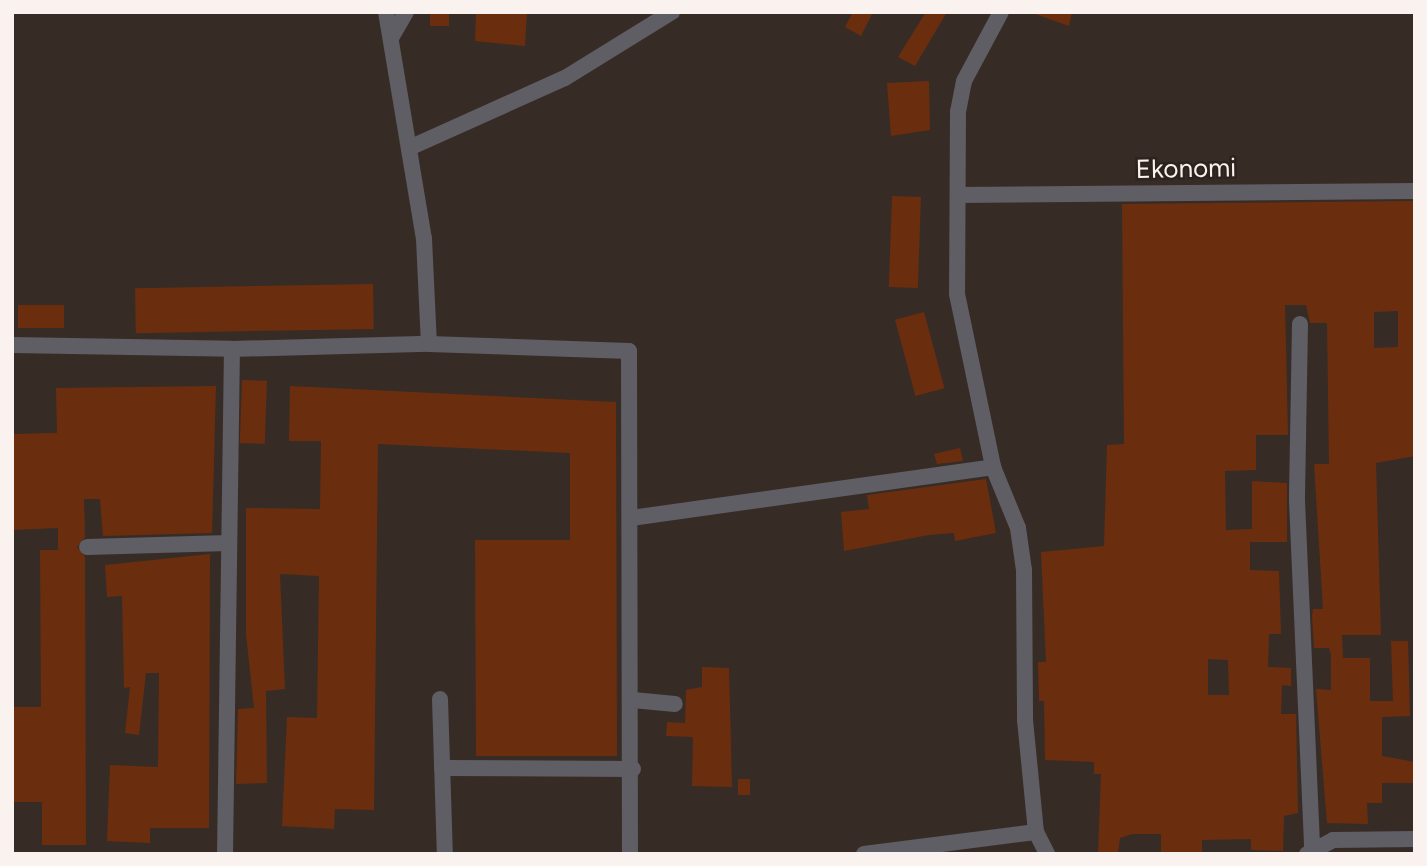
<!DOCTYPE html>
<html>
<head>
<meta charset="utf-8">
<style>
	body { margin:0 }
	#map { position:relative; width:1427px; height:866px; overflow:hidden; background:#372b26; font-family:Figtree,sans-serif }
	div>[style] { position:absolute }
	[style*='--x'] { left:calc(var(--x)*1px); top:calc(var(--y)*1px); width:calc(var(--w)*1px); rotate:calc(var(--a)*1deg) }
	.building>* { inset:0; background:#6a2e0f; transform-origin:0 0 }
	.minor>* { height:16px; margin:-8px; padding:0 8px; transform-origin:8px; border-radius:8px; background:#5e5e64 }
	span { translate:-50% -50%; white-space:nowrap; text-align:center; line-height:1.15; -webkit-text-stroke:5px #2d221d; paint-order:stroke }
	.street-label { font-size:26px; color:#faf2ef }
	.frame { position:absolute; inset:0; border:14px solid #faf2ef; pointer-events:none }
</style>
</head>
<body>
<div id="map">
	<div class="building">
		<i style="left:430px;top:12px;width:19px;height:14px"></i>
		<i style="clip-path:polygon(476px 12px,527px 12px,525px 46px,475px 41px)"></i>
		<i style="clip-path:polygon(853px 12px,873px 12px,861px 36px,845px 27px)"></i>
		<i style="clip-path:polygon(926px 12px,947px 12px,915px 66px,898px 57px)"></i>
		<i style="clip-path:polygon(1030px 12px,1072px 12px,1069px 26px)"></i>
		<i style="clip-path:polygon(929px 81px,930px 130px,891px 136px,887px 83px)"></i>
		<i style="left:892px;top:196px;width:29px;height:91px;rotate:2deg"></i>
		<i style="clip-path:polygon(evenodd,1415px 201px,1415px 456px,1376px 463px,1381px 635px,1342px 635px,1343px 658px,1370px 658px,1370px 701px,1393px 701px,1391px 641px,1408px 641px,1410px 716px,1382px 717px,1382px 756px,1415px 762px,1415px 783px,1382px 783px,1382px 803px,1367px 803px,1368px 824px,1327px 823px,1316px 689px,1331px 690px,1331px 654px,1329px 648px,1314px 648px,1312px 616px,1313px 609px,1323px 609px,1314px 464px,1329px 464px,1327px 323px,1310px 323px,1306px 305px,1285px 305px,1288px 435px,1256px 435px,1256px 470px,1225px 471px,1226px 530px,1252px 529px,1252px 481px,1287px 483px,1287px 542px,1250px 542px,1250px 570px,1279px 571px,1281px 634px,1269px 634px,1268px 667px,1291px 668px,1291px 686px,1282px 685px,1281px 714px,1296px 714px,1298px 813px,1284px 816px,1283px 851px,1251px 850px,1251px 839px,1202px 840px,1202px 854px,1161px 854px,1161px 834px,1132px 834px,1120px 838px,1118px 854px,1098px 854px,1101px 774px,1094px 774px,1094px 762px,1045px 760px,1044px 701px,1039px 701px,1038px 662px,1046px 662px,1041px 552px,1104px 546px,1107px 445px,1124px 444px,1122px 204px,1415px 201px,1398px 311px,1398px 347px,1374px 348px,1374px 312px,1398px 311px,1415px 201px,1208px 659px,1228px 660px,1229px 695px,1208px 695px,1208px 659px)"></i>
		<i style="left:373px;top:284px;width:45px;height:238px;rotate:89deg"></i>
		<i style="left:18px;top:305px;width:46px;height:23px"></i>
		<i style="left:924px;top:312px;width:79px;height:30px;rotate:75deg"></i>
		<i style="left:242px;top:380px;width:25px;height:63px;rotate:2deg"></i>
		<i style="clip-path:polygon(216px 386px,212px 533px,103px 536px,100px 499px,84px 499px,85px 537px,77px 547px,85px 557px,86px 845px,42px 845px,42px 802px,12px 802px,12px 707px,41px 707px,40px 550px,58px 550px,58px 528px,12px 530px,12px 434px,57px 433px,56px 388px)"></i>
		<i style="clip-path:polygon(290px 386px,616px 402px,617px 756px,476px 756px,475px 540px,570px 540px,570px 453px,378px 444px,374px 810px,335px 809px,334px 829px,282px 826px,287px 717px,317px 718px,319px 576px,280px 574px,285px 689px,266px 691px,267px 783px,236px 784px,238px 709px,254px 708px,246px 634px,246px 508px,320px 509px,321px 441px,289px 441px)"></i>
		<i style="clip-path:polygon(960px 448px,963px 461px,937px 464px,934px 454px)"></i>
		<i style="clip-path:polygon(986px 479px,996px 533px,955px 541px,954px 533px,929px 535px,844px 551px,841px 512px,869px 509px,867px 495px)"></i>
		<i style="clip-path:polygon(210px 554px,209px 828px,150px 828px,150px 843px,107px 841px,110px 765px,158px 767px,159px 673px,146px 673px,139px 735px,125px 733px,130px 687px,124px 688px,122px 596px,107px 597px,105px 565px)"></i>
		<i style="clip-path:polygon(702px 667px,729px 668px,732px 787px,692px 786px,693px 737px,666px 736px,667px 722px,685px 723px,686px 690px,702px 687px)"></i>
		<i style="left:738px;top:779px;width:12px;height:16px"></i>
	</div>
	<div class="minor">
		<i style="--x:386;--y:12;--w:230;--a:80.5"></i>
		<i style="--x:424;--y:239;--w:105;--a:87.3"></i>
		<i style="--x:1001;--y:12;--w:78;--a:118.2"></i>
		<i style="--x:964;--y:81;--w:32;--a:101"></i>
		<i style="--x:958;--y:112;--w:182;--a:90.3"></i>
		<i style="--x:957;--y:294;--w:177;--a:78.2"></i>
		<i style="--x:993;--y:467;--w:66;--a:67.7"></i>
		<i style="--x:1018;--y:528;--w:42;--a:81.9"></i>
		<i style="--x:1024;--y:570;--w:150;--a:89.6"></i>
		<i style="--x:1025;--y:720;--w:113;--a:84.4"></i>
		<i style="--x:391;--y:38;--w:30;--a:-60"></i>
		<i style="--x:409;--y:148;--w:171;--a:-24.2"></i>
		<i style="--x:565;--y:78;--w:126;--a:-31.7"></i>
		<i style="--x:958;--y:195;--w:457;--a:-0.5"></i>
		<i style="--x:1300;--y:324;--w:177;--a:91"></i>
		<i style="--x:1297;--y:501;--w:347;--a:87.5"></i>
		<i style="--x:12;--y:345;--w:220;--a:1"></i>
		<i style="--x:232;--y:349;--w:197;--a:-1.5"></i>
		<i style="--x:429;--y:344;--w:200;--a:2"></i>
		<i style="--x:629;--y:351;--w:503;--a:89.89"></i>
		<i style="--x:631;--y:518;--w:366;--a:-8"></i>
		<i style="--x:87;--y:547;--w:142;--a:-1.6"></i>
		<i style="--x:440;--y:699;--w:155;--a:88.2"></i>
		<i style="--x:633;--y:700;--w:42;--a:5.4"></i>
		<i style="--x:442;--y:768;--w:191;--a:0.3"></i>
		<i style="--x:225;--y:854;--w:505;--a:-89.21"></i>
		<i style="--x:864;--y:854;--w:173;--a:-7.3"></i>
		<i style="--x:1036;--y:832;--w:25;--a:63"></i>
		<i style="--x:1307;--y:854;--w:30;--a:-28"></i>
		<i style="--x:1333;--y:840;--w:82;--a:-0.7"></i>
	</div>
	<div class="street-label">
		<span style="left:1186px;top:169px;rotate:-1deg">Ekonomi</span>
	</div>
	<div class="frame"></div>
</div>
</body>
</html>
